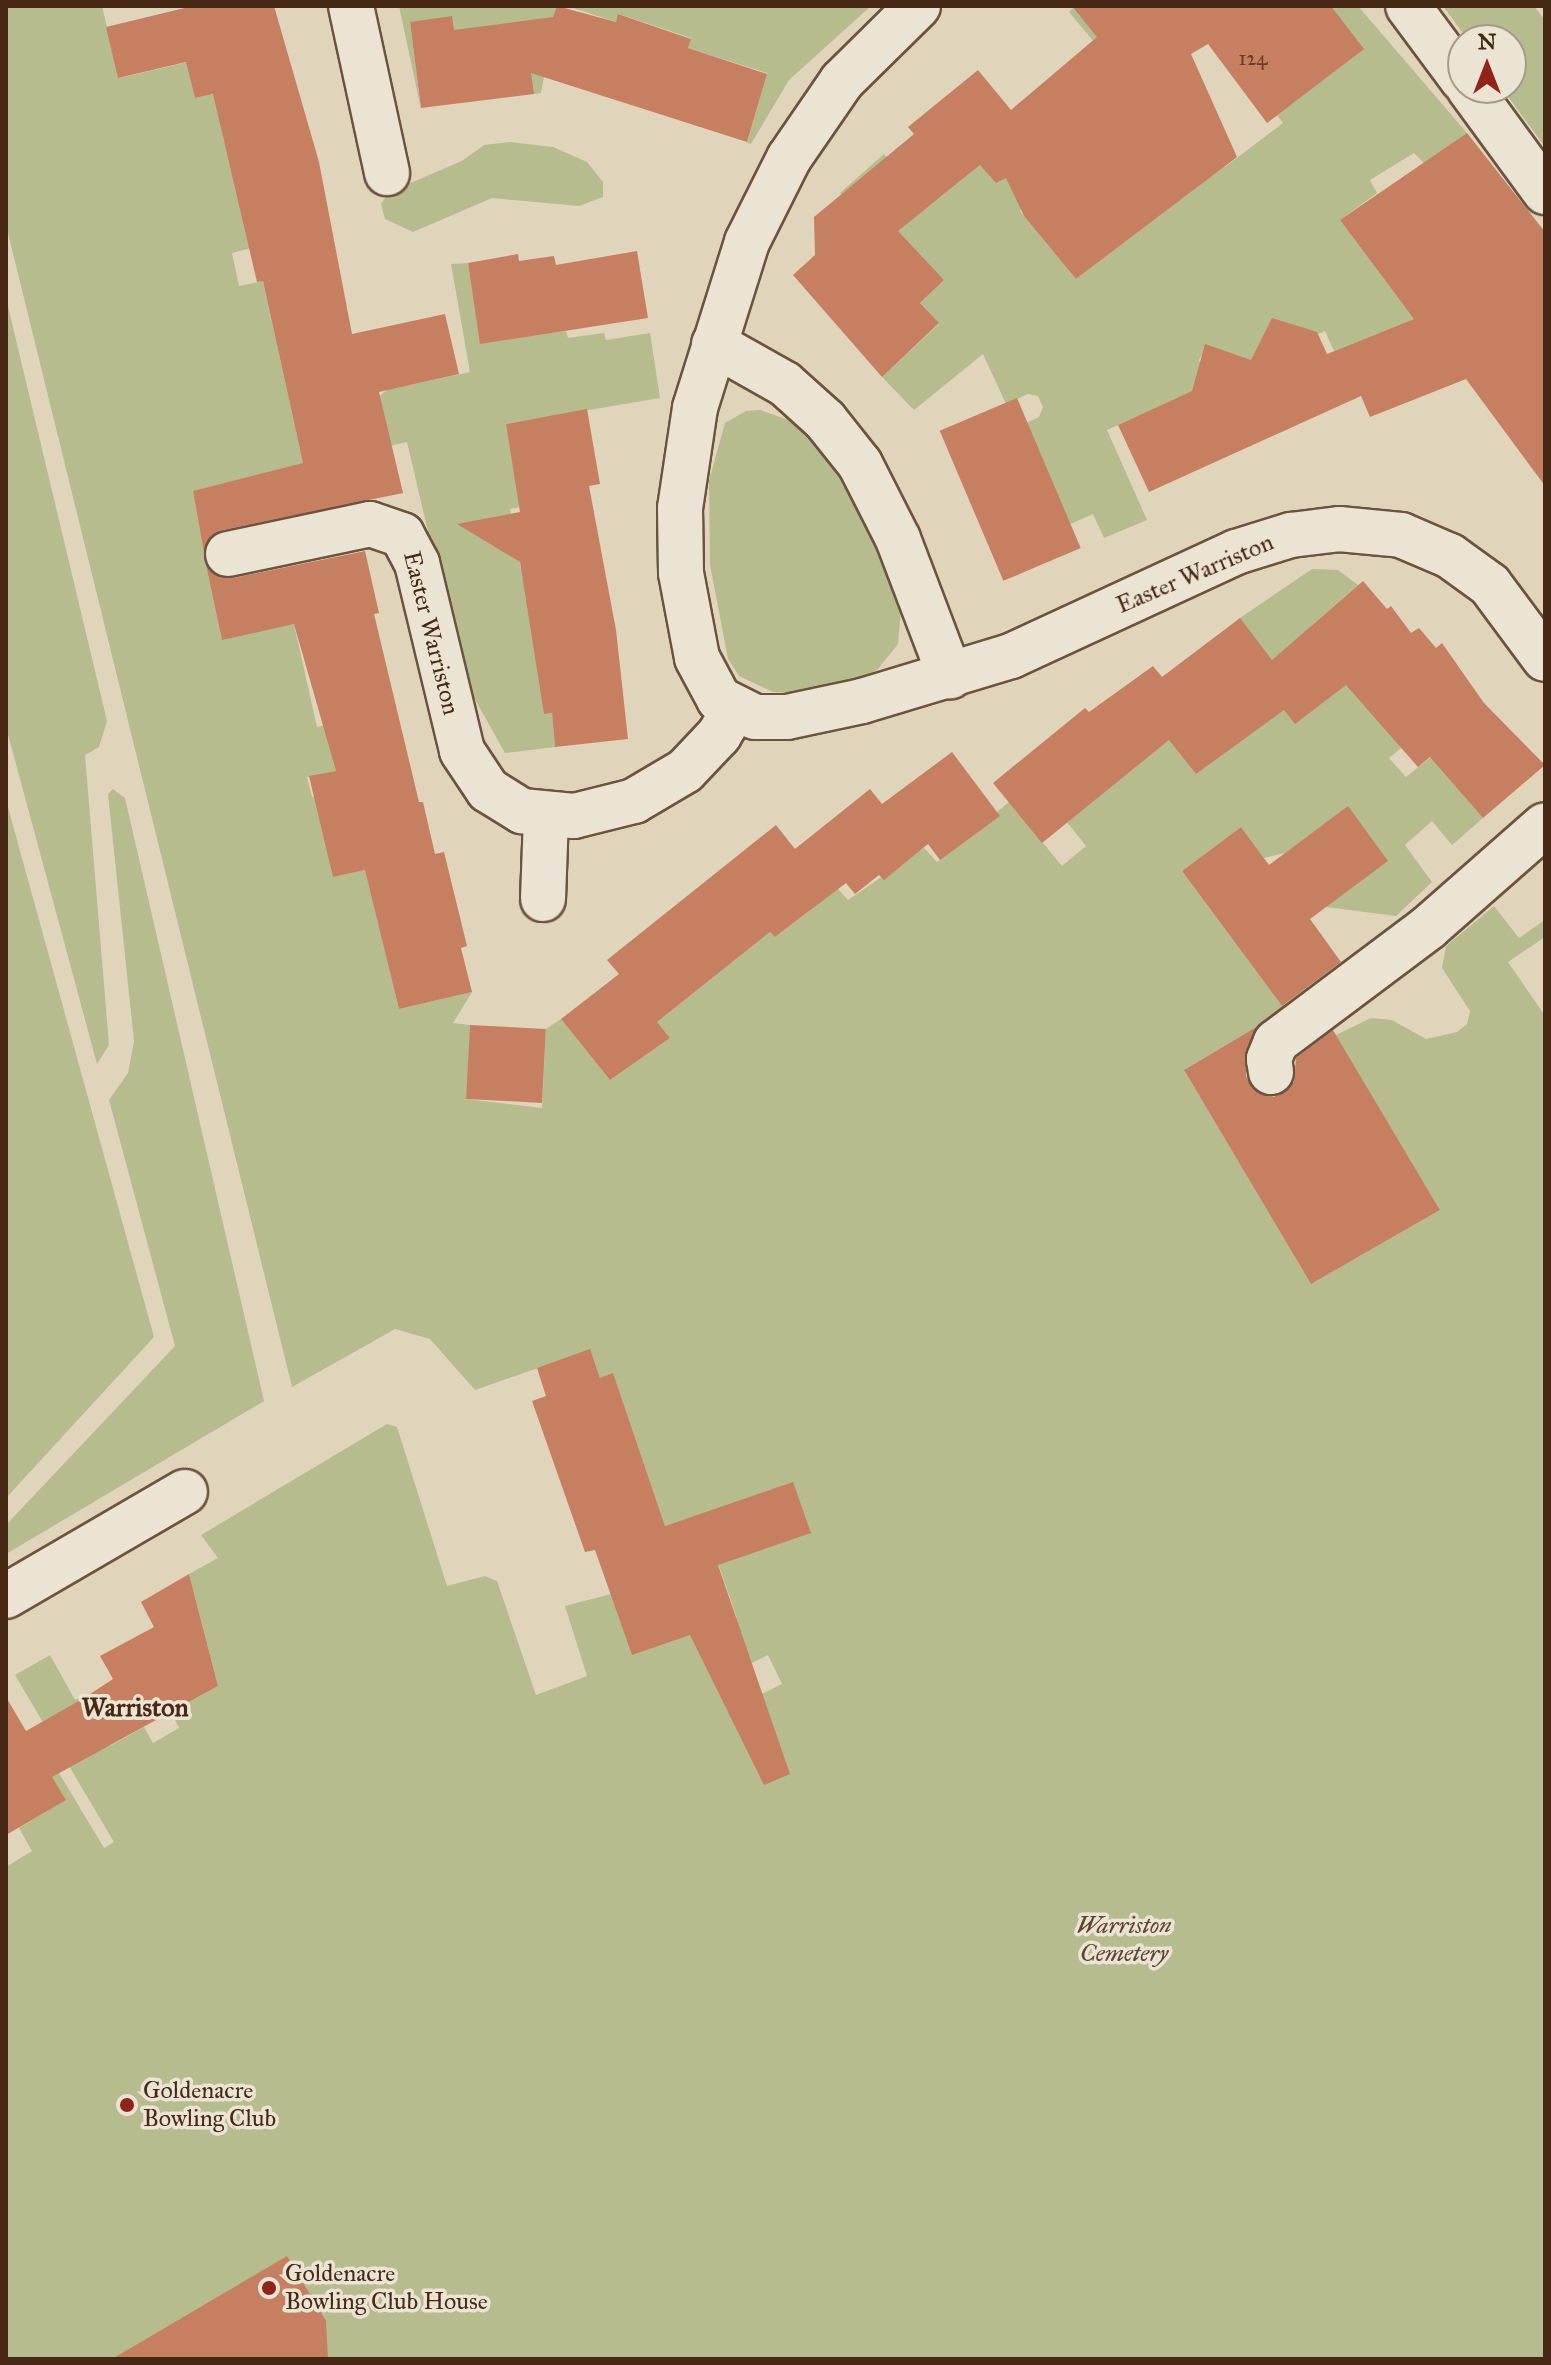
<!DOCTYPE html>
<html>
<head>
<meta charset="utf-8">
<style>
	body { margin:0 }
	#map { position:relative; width:1551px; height:2365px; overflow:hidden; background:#e0d4bb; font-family:"IM FELL Great Primer",serif }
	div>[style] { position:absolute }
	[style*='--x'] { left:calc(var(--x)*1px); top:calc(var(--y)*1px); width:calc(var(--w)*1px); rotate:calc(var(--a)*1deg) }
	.green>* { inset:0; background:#b6bc8e }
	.building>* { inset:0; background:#c67f61; transform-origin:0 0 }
	.roads { filter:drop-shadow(2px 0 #6d533e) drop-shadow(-2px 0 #6d533e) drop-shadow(0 2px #6d533e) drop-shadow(0 -2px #6d533e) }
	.street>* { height:44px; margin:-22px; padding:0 22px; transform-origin:22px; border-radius:22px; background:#ebe3d3 }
	.dots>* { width:22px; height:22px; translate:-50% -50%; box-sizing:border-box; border:4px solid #ebe3d3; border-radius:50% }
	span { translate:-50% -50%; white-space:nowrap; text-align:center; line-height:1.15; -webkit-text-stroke:7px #ebe3d3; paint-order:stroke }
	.number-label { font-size:20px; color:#673e28 }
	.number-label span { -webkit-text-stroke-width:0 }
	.street-label { font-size:24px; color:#472815 }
	.park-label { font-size:24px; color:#5d462d; font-style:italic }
	.poi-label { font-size:24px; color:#472815 }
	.left { translate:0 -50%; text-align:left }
	.neighbourhood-label { font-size:26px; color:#472815; font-weight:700 }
	.frame { position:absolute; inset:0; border:8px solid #472815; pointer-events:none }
	.north { position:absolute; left:1447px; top:24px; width:80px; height:80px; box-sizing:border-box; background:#ebe3d3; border:2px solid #a99887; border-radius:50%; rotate:0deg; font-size:22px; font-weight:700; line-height:32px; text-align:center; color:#472815 }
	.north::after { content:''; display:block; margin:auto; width:28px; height:36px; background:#8f2418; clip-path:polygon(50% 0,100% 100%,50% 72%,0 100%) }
</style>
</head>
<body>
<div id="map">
	<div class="green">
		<i style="clip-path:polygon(evenodd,6px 6px,102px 6px,119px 78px,210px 57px,189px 73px,195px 98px,219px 93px,223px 138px,255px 247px,232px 253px,239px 286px,263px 281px,302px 458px,387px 390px,470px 372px,451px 264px,468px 263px,479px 333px,530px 336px,566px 331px,568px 338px,604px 333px,606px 340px,650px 333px,660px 398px,506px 424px,526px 506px,510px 509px,511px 514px,484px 527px,487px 542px,496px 547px,516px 544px,539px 660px,544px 714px,552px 713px,555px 747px,505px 753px,462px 676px,407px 442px,193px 492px,222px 639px,294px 624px,317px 727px,325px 725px,336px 771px,307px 777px,312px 797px,340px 791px,333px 877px,374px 868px,383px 942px,399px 1009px,472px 992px,453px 1023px,470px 1025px,467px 1099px,542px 1108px,546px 1029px,561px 1019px,610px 1080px,670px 1038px,657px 1022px,770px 932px,775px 937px,807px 913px,834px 884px,848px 900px,924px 848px,937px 862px,1009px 802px,1062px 866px,1086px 846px,1067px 822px,1165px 743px,1128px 685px,1196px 774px,1224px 753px,1240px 618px,1312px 569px,1338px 570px,1358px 585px,1311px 626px,1418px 734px,1389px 758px,1406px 777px,1431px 757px,1483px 818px,1452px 845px,1432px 821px,1405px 845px,1432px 882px,1396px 916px,1326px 907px,1348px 807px,1285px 853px,1264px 858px,1241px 827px,1182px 871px,1285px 1010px,1184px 1070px,1311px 1284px,1440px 1210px,1336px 1035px,1371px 1018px,1392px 1020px,1426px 1039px,1457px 1032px,1467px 1024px,1470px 1011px,1442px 968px,1446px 946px,1494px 906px,1519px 938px,1545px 920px,1545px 937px,1508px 962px,1545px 1016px,1545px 2359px,6px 2359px,6px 1867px,32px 1851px,19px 1828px,65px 1800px,49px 1772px,56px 1768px,104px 1848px,114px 1842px,15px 1675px,50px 1655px,75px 1700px,82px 1696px,110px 1746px,144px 1727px,153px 1743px,179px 1728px,171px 1712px,218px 1686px,189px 1574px,218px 1558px,201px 1535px,387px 1424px,397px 1427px,447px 1586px,485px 1576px,497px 1581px,536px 1695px,587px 1676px,565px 1606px,611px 1594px,737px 1618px,701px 1514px,665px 1526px,613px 1374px,600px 1378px,590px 1350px,475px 1390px,430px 1339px,395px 1329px,292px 1387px,6px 225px,6px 6px,768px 1655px,782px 1684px,728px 1711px,714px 1682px,768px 1655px)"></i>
		<i style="clip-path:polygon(399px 6px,557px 6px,541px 93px,534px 94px,454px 30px,410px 22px,421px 109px)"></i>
		<i style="clip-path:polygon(567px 6px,871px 6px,789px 80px,751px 144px,747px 143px,767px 73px,688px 48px,691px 38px,619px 14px,616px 22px)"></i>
		<i style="clip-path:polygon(1075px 6px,1144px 62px,1225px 167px,1283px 123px,1277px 115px,1363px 49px,1331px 6px,1358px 6px,1467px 133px,1424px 163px,1414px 153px,1370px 180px,1377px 193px,1340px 220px,1402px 303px,1419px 317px,1334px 351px,1325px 331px,1233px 373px,1214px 347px,1203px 352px,1199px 360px,1210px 383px,1107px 430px,1147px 520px,1104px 538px,1093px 514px,1068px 525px,1017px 427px,1039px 417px,1043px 407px,1038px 396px,1028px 394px,1006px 404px,983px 354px,914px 410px,882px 377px,939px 324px,920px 303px,944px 280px,840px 193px,884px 154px,928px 207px,995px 153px,1057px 180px,1020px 211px,1076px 279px,1197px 187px,1109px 60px,1069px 12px)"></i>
		<i style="clip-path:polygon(1443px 6px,1534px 6px,1545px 20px,1545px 147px,1502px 88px,1511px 88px,1511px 40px,1468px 40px)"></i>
		<i style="clip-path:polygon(510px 142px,553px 147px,587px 162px,603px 182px,603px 197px,579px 206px,492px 198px,413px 232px,385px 219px,381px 204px,389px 192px,462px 161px,484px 145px)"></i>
		<i style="clip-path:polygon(6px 298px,107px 721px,99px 747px,85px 755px,109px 1045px,97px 1064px,6px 727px)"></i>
		<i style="clip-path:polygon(760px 410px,797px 423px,842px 476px,902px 598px,898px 644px,878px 669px,859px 680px,811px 693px,773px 692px,739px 676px,728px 659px,710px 565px,709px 481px,725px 423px,746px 411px)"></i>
		<i style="clip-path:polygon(113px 789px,125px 798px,264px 1401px,6px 1554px,6px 1525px,175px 1346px,109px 1100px,128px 1073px,134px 1041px,108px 794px)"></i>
		<i style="clip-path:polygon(6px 800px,154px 1337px,6px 1498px)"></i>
	</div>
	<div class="building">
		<i style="clip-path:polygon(193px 6px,274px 6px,319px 162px,352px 334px,445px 314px,459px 374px,379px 392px,403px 493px,223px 530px,211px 536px,204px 552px,193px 491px,303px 463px,263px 281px,257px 282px,213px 94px,195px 98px,186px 62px,118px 78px,106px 27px)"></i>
		<i style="clip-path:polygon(557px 6px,616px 22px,618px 14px,691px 39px,688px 48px,767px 74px,747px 142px,531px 73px,534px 94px,421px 108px,410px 22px,452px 16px,454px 30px,553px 17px)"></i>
		<i style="clip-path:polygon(1072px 6px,1331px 6px,1364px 49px,1267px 123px,1208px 44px,1191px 54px,1237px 157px,1076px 279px,1024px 216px,1006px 178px,996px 183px,980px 165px,898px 231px,944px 280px,920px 303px,939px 323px,882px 377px,793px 275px,815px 255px,814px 217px,914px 134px,908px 127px,978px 70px,1011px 110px,1097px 37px)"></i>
		<i style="clip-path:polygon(1467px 133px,1545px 232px,1545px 486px,1466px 379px,1370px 417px,1361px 396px,1149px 492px,1118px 425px,1192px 391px,1205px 344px,1251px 360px,1272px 318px,1317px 332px,1327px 354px,1414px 319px,1340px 220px)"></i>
		<i style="clip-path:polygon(637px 251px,648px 318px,480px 344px,468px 263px,518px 254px,519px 261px,554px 256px,556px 265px)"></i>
		<i style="left:1017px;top:398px;width:163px;height:84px;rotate:67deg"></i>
		<i style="clip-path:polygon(587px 409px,600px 484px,589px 486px,616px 630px,628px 739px,555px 747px,552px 713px,544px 714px,520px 562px,457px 524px,520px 512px,506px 424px)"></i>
		<i style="clip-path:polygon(365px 551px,379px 613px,374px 614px,419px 802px,423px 802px,435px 854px,444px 852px,467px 946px,461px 948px,472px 992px,399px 1009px,365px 870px,333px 877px,309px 776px,336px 771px,294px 624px,222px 640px,206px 564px,220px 577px,233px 578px)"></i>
		<i style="clip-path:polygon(1363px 581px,1387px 609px,1391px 606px,1411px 633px,1419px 628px,1436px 648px,1442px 643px,1484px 703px,1545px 765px,1483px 818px,1430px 757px,1418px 767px,1346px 685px,1295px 724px,1284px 710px,1196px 774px,1169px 740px,1042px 843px,993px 783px,1085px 708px,1089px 712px,1153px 666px,1162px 677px,1240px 618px,1272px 660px)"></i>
		<i style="clip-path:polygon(952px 752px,1000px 816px,940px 860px,928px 844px,884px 880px,879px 875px,855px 894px,846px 883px,775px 937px,770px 932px,657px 1022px,670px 1038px,610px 1080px,561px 1019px,619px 974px,607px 960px,776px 825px,795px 849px,870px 789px,882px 804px)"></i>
		<i style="clip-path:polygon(1348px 806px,1388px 861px,1310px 919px,1341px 962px,1282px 1006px,1182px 871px,1241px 827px,1269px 865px)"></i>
		<i style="left:470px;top:1025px;width:76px;height:74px;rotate:3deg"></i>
		<i style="clip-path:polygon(1258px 1026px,1246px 1050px,1246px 1076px,1252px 1088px,1274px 1097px,1294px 1082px,1296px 1058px,1333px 1030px,1440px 1210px,1311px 1284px,1184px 1070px)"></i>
		<i style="clip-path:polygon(590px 1349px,600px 1378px,613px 1373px,665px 1526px,793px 1482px,811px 1533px,718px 1565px,790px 1774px,764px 1785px,690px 1635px,632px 1655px,595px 1550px,585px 1552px,532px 1401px,546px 1396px,537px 1368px)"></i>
		<i style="clip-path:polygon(189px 1574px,218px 1686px,52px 1777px,66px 1800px,6px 1835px,6px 1697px,26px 1731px,84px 1698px,113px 1679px,100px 1656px,154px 1627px,141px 1602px)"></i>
		<i style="clip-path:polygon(287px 2256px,326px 2321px,328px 2359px,112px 2359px)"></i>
	</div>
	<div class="roads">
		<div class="street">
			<i style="--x:351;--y:6;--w:171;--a:77.8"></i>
			<i style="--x:918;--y:6;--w:107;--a:135.4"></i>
			<i style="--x:842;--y:81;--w:93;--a:124.5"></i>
			<i style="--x:789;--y:158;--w:94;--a:116.6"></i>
			<i style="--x:747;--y:242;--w:174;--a:107.4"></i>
			<i style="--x:695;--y:408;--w:101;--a:98.5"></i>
			<i style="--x:680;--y:508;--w:65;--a:89.1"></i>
			<i style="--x:681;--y:573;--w:86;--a:79.3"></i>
			<i style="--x:697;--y:658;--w:47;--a:61.8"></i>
			<i style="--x:719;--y:699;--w:40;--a:26.6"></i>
			<i style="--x:755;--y:717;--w:32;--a:0"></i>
			<i style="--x:787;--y:717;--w:77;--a:-12"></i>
			<i style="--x:862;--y:701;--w:156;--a:-16.8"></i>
			<i style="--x:1011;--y:656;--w:248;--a:-24.8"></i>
			<i style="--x:1236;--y:552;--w:58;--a:-17.2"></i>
			<i style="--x:1291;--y:535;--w:48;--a:-7.1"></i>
			<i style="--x:1339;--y:529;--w:62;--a:5.5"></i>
			<i style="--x:1401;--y:535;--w:53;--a:23.2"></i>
			<i style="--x:1450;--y:556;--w:49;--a:35.9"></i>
			<i style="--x:1490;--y:585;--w:92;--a:53.4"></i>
			<i style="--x:1408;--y:6;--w:92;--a:53.4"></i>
			<i style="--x:1469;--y:88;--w:129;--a:53.8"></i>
			<i style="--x:714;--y:344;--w:81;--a:29.4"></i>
			<i style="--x:785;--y:384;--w:54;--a:42"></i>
			<i style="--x:825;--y:420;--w:56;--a:51.5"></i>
			<i style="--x:860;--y:464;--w:84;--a:63.1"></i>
			<i style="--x:898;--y:539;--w:147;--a:69.2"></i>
			<i style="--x:228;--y:554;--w:145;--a:-11.9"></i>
			<i style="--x:370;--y:524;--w:34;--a:19"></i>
			<i style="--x:402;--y:535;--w:32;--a:62"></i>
			<i style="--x:417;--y:563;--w:193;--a:76.5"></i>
			<i style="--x:462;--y:751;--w:47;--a:56.3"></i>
			<i style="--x:488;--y:790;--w:40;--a:32"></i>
			<i style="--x:522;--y:811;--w:52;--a:5.5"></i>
			<i style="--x:574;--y:816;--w:62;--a:-14"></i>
			<i style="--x:634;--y:801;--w:59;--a:-30.5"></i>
			<i style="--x:685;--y:771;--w:50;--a:-46.6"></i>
			<i style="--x:719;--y:735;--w:29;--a:-59"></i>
			<i style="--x:543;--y:899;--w:82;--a:-87.9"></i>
			<i style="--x:1271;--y:1072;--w:13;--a:-99"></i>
			<i style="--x:1269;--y:1059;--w:18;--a:-68"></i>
			<i style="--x:1276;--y:1042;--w:191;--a:-36.9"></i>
			<i style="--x:1429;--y:927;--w:154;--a:-41.3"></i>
			<i style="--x:6;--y:1596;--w:207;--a:-30.2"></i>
		</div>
	</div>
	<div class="dots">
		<i style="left:127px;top:2105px;background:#8f2418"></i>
		<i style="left:269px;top:2288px;background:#8f2418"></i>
	</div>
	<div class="number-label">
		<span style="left:1253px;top:58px">124</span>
	</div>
	<div class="street-label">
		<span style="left:1195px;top:574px;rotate:-23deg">Easter Warriston</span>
		<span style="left:431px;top:633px;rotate:76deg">Easter Warriston</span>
	</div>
	<div class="park-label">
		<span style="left:1124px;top:1940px">Warriston<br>Cemetery</span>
	</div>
	<div class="poi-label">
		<span class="left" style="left:143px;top:2105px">Goldenacre<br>Bowling Club</span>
		<span class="left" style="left:285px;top:2288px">Goldenacre<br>Bowling Club House</span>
	</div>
	<div class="neighbourhood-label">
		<span style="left:135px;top:1708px">Warriston</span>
	</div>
	<div class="frame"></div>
	<div class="north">N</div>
</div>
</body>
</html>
